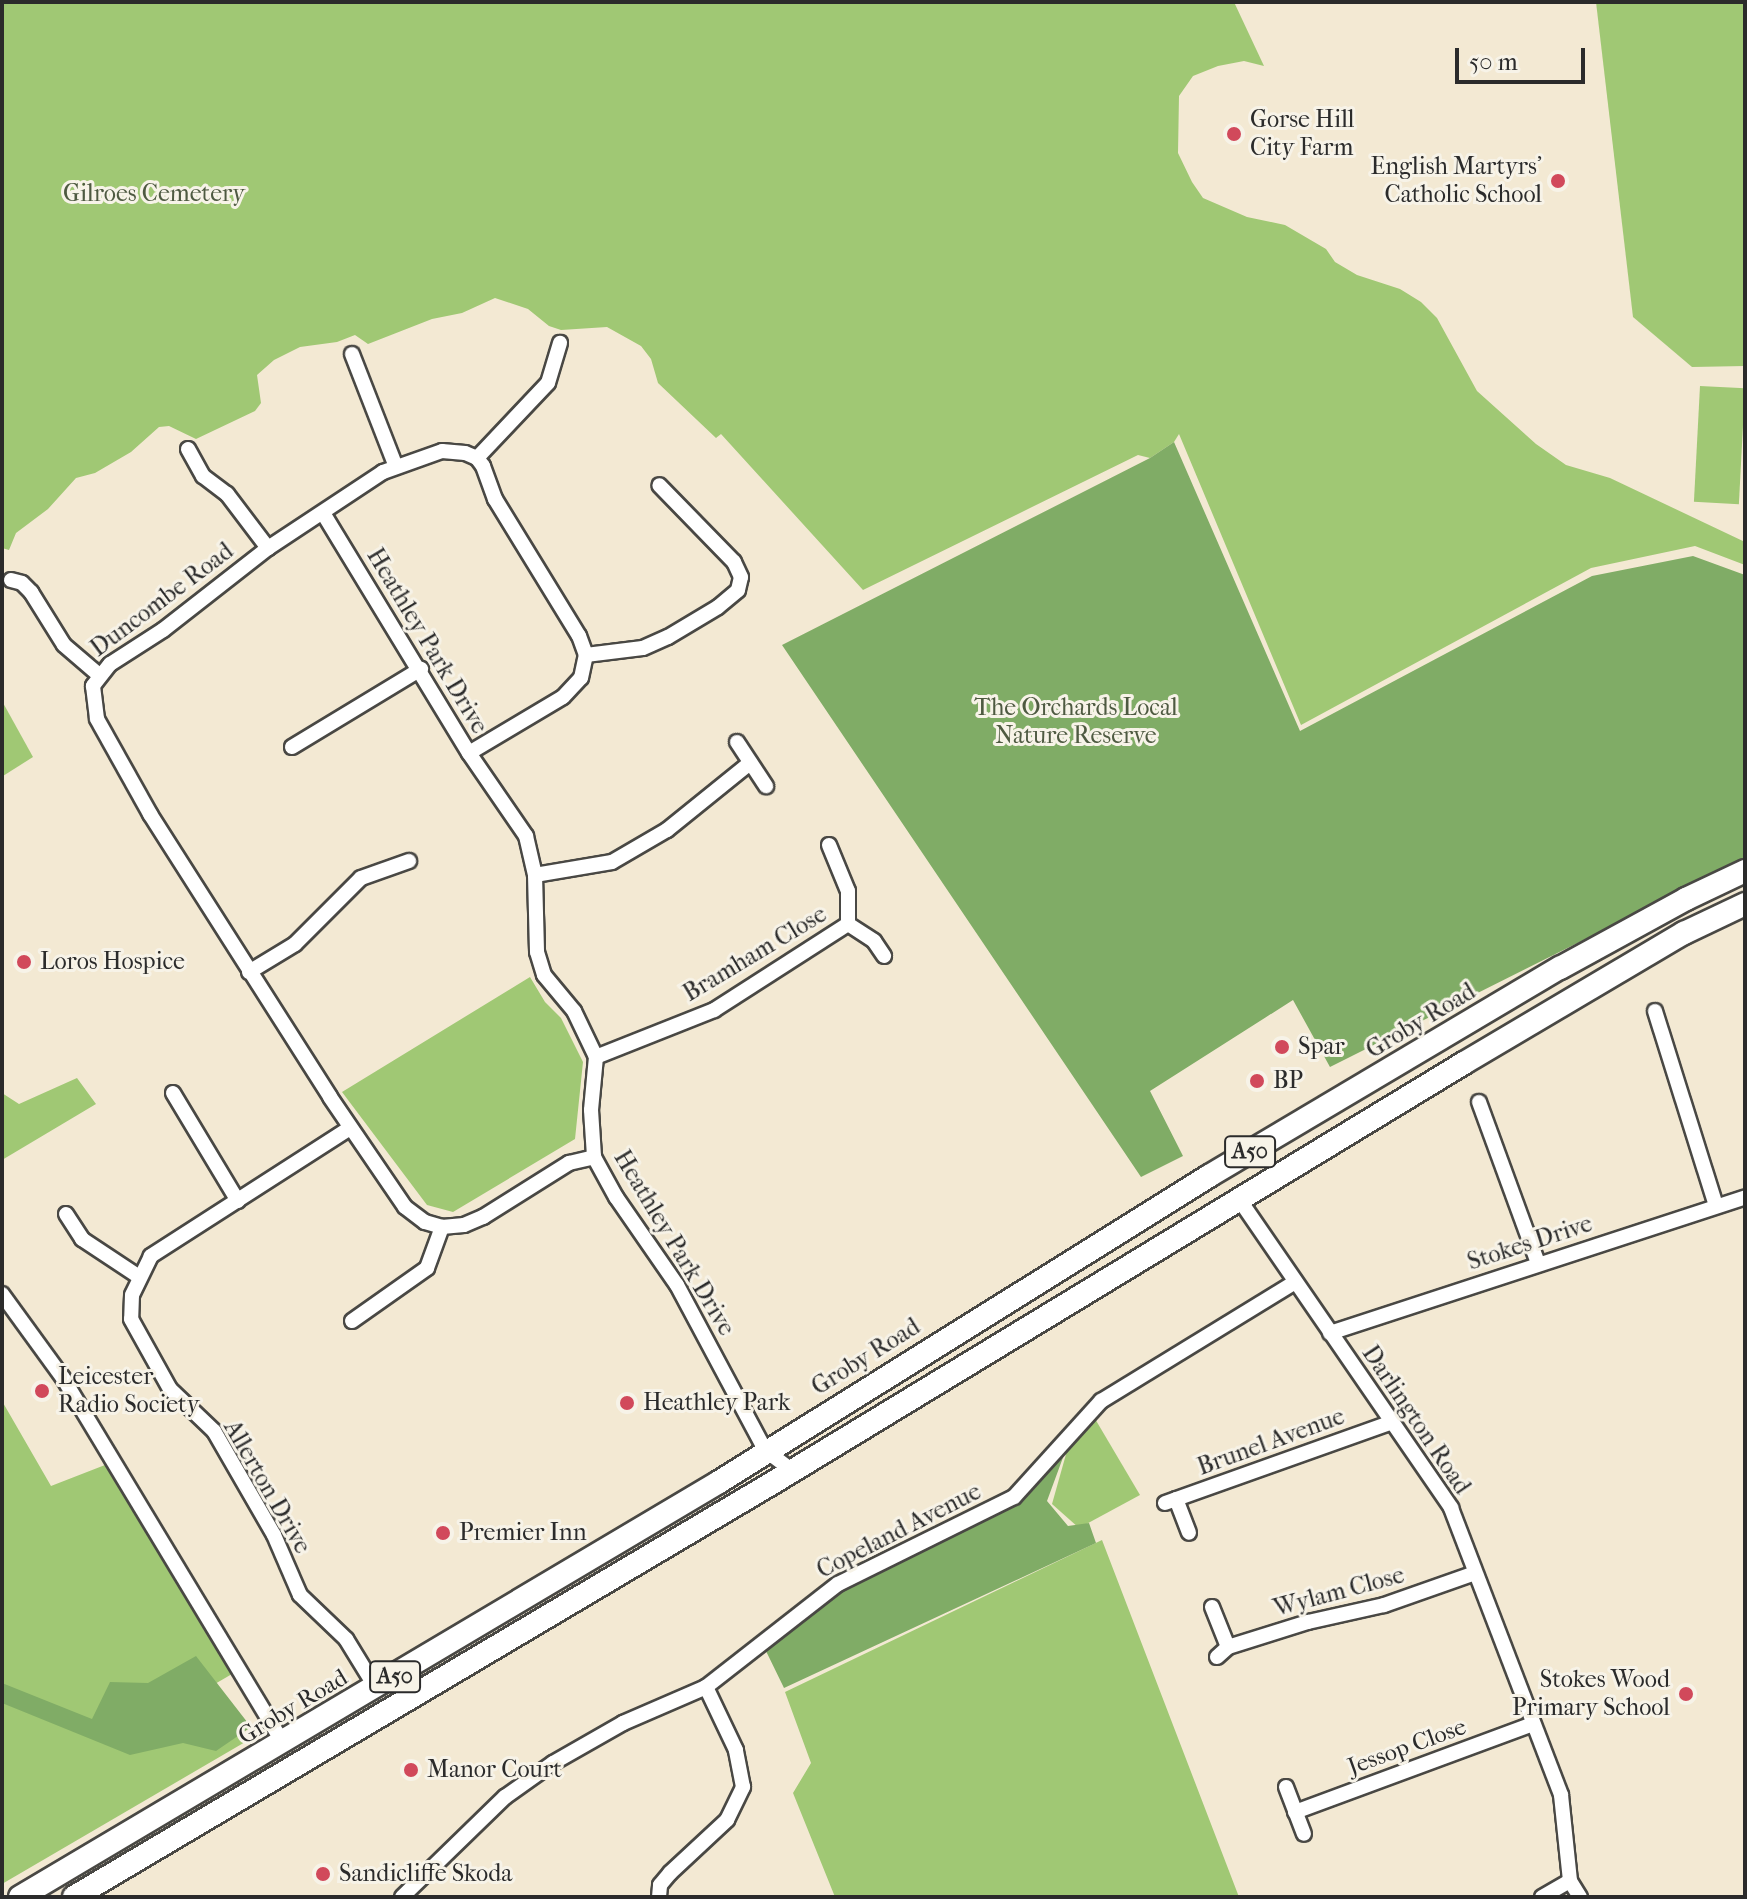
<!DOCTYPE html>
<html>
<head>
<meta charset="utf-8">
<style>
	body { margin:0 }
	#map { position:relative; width:1747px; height:1899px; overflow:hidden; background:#f3e9d3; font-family:"IM FELL French Canon",serif }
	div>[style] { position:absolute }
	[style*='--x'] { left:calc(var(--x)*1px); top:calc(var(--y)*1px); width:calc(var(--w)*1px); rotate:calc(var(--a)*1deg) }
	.green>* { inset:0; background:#a0c874; transform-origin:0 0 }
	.forest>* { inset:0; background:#80ac66 }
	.roads { filter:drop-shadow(2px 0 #494844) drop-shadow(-2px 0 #494844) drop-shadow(0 2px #494844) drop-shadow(0 -2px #494844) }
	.street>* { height:14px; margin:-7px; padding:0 7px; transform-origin:7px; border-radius:7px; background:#fff }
	.primary>* { height:22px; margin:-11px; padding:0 11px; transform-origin:11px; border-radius:11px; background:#fff }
	.dots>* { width:22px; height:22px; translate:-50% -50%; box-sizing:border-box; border:4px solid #f7f3e8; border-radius:50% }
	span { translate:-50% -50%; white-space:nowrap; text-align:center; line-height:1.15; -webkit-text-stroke:6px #f7f3e8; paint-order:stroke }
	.shield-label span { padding:2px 6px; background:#f7f3e8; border:2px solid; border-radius:6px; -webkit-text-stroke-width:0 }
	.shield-label { font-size:22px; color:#2b2b2b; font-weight:700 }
	.poi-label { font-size:24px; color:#2b2b2b }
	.left { translate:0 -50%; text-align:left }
	.right { translate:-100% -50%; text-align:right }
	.park-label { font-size:24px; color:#4e5a41 }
	.street-label { font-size:24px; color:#2b2b2b }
	.frame { position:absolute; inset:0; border:4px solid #2b2b2b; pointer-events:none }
	.scale { position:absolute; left:1455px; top:48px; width:130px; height:36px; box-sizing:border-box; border:4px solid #2b2b2b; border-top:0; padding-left:10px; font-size:24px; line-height:28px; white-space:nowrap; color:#2b2b2b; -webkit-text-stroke:6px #f7f3e8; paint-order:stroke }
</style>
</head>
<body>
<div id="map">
	<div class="green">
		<i style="clip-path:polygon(2px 2px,1234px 2px,1264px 66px,1244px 61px,1218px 66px,1193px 76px,1179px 96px,1178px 153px,1192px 182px,1203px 198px,1247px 217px,1285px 225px,1326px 249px,1335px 262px,1357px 275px,1400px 289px,1421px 302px,1437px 318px,1477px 391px,1536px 444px,1566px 465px,1610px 478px,1745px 542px,1745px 565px,1695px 546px,1591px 568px,1301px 725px,1179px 434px,1174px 442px,1150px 458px,1138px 455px,863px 590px,721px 434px,716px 438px,658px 383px,651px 359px,641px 346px,607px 327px,561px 330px,549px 326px,528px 309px,495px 298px,462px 313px,432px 319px,368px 344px,355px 335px,337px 342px,300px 347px,274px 360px,257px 375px,261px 403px,255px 411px,196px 439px,169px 426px,159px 427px,131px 452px,95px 473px,76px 478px,48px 509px,16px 533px,9px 550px,2px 548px)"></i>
		<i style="clip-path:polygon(1596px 2px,1745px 2px,1745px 366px,1692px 367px,1633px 317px)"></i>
		<i style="left:1700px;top:386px;width:45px;height:116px;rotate:3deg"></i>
		<i style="clip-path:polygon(2px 701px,33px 757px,3px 776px,2px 774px)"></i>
		<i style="clip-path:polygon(530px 977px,545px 1002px,561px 1018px,583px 1062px,575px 1139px,453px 1212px,427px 1205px,342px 1092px)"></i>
		<i style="clip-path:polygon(77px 1078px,96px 1104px,2px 1160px,2px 1093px,19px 1104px)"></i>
		<i style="clip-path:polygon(2px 1401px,51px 1486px,105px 1465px,232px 1674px,165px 1713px,252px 1738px,2px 1884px)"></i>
		<i style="clip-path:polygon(1091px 1412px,1140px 1495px,1079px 1528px,1052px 1504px,1072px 1433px)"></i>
		<i style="clip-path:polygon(1102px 1540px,1239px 1897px,835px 1897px,793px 1793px,811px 1763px,785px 1692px)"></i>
	</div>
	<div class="forest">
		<i style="clip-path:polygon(1174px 442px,1300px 731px,1592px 576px,1693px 556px,1745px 575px,1745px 859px,1330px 1067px,1293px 1000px,1150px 1091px,1183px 1156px,1141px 1177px,782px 645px,1150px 458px)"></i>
		<i style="clip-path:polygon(1072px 1433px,1047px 1501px,1068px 1526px,1089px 1523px,1096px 1543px,784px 1688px,765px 1649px,821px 1595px,1010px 1499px)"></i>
		<i style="clip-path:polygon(196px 1656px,251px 1727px,216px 1751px,183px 1743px,130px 1755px,2px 1703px,2px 1683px,92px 1719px,110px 1682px,148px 1683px)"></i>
	</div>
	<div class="roads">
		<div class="street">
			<i style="--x:352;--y:354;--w:121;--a:68.7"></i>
			<i style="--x:188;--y:449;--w:31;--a:61"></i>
			<i style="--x:203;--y:476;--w:30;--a:37"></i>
			<i style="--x:227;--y:494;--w:68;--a:52.8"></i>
			<i style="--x:477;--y:458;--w:103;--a:-46.6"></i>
			<i style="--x:548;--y:383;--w:42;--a:-73.3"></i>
			<i style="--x:323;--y:513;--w:281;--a:58.7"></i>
			<i style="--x:469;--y:753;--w:101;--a:55.5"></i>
			<i style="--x:526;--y:836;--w:40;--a:77"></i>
			<i style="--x:535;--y:875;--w:77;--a:88.5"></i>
			<i style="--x:537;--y:952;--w:24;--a:73"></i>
			<i style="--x:544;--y:975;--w:47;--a:50.2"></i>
			<i style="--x:574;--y:1011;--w:51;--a:64.4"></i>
			<i style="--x:596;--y:1057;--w:53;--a:95.4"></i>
			<i style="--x:591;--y:1110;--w:47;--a:86.3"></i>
			<i style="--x:594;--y:1157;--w:46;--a:61.2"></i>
			<i style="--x:616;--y:1197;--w:107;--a:55.3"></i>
			<i style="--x:677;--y:1285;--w:187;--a:61.9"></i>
			<i style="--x:765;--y:1450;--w:35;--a:37"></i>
			<i style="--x:11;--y:580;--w:11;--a:15"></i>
			<i style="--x:22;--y:583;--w:13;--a:45"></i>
			<i style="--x:31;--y:592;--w:62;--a:58.1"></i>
			<i style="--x:64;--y:645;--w:46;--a:40.6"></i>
			<i style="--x:586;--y:655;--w:57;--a:-7"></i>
			<i style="--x:643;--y:648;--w:27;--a:-24"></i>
			<i style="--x:668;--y:637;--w:58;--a:-31"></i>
			<i style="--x:718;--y:607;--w:26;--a:-40"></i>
			<i style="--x:738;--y:590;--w:13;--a:-77"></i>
			<i style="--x:741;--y:577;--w:17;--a:-115"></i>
			<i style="--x:734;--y:562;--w:107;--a:-134.2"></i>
			<i style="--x:737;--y:742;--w:53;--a:56.6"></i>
			<i style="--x:292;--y:747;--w:151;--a:-31.2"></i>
			<i style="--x:469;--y:753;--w:109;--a:-30.8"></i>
			<i style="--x:563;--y:697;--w:26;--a:-47"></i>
			<i style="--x:581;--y:678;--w:24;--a:-78"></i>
			<i style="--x:586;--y:655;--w:20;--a:-110"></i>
			<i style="--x:579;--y:636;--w:161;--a:-121.5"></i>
			<i style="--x:495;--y:499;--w:35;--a:-110"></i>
			<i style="--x:483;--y:466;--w:10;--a:-127"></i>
			<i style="--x:477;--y:458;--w:13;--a:-157"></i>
			<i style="--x:465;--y:453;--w:23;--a:-175"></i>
			<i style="--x:442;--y:451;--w:63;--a:160.4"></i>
			<i style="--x:383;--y:472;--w:138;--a:146.5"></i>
			<i style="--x:268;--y:548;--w:133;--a:142"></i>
			<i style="--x:163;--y:630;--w:63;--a:147.3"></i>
			<i style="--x:110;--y:664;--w:28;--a:128"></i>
			<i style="--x:93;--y:686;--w:33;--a:83"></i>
			<i style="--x:97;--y:719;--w:109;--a:60.8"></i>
			<i style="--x:150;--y:814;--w:335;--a:57.5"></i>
			<i style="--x:330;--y:1097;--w:133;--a:55.7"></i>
			<i style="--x:405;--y:1207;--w:25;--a:37"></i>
			<i style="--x:425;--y:1222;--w:18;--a:16"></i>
			<i style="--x:442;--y:1227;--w:22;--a:-5"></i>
			<i style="--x:464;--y:1225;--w:21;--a:-23"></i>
			<i style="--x:483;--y:1217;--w:102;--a:-32.1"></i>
			<i style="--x:569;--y:1163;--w:26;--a:-13"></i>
			<i style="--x:829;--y:845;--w:50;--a:67.6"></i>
			<i style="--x:848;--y:891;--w:33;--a:90"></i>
			<i style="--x:535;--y:875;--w:78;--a:-9.6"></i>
			<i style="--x:612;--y:862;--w:64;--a:-30.2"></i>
			<i style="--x:667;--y:830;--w:107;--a:-38.9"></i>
			<i style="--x:848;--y:924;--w:31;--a:33"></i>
			<i style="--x:874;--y:941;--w:18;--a:56"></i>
			<i style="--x:249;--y:972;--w:54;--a:-31.3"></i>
			<i style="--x:295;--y:944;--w:93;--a:-45"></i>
			<i style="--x:361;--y:878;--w:51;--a:-19.5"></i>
			<i style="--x:1655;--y:1011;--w:204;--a:72.6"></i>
			<i style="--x:596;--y:1057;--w:127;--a:-21.7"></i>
			<i style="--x:714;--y:1010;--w:159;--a:-32.7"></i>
			<i style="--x:173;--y:1093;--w:126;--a:59"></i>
			<i style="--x:1479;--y:1102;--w:171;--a:69.9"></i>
			<i style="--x:350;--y:1128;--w:237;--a:147.3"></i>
			<i style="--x:151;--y:1256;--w:43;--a:116"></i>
			<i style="--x:132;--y:1295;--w:24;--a:92"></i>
			<i style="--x:131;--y:1319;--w:80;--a:60.9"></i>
			<i style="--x:170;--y:1389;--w:61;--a:43.7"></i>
			<i style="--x:214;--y:1431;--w:120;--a:60"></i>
			<i style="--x:274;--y:1535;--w:65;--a:66.6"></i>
			<i style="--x:300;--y:1595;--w:64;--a:43.7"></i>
			<i style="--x:346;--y:1639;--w:57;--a:58.5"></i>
			<i style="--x:1239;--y:1199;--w:375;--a:55.5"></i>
			<i style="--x:1451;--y:1508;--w:307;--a:69"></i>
			<i style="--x:1561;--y:1795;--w:86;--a:84"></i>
			<i style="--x:1570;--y:1881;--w:19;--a:58"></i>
			<i style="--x:66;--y:1214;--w:30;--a:57"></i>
			<i style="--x:82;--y:1239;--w:67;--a:33.5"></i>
			<i style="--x:2;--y:1294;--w:104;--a:54"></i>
			<i style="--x:63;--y:1378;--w:426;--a:58.9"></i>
			<i style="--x:352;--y:1321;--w:92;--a:-35.2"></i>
			<i style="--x:427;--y:1268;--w:44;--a:-69.9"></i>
			<i style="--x:1330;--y:1333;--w:437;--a:-18.1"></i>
			<i style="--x:1176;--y:1499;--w:36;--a:69"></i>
			<i style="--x:1165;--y:1503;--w:241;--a:-19.6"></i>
			<i style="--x:1212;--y:1607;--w:43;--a:68.2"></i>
			<i style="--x:1217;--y:1657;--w:15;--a:-42"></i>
			<i style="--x:1228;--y:1647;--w:84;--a:-17.4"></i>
			<i style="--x:1308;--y:1622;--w:78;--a:-12.6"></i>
			<i style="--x:1384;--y:1605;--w:96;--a:-19.4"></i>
			<i style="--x:1286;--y:1787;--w:50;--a:69"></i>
			<i style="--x:1295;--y:1812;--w:254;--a:-20.3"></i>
			<i style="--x:402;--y:1897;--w:144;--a:-44.2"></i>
			<i style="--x:505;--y:1797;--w:59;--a:-35.3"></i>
			<i style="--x:553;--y:1763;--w:81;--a:-29.7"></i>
			<i style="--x:623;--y:1723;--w:90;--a:-23.4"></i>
			<i style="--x:706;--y:1687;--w:167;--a:-38"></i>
			<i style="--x:838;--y:1584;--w:196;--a:-26.3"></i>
			<i style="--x:1014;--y:1497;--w:130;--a:-47.8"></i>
			<i style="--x:1101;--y:1401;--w:228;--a:-31.5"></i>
			<i style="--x:659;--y:1897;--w:12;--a:-85"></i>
			<i style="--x:660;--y:1885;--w:16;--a:-50"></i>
			<i style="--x:670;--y:1873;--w:78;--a:-42.9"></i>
			<i style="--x:727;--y:1820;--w:37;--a:-64"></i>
			<i style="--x:743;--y:1787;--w:38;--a:-101"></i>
			<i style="--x:736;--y:1750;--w:70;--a:-115.5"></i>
			<i style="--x:1542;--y:1897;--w:32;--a:-30"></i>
		</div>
		<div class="primary">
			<i style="--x:20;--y:1897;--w:813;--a:-30.7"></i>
			<i style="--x:719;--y:1482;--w:578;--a:-31.98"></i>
			<i style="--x:1209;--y:1176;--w:408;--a:-30.7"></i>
			<i style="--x:1560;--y:968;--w:144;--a:-28.7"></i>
			<i style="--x:1686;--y:899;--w:65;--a:-25.4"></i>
			<i style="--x:74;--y:1897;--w:820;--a:-30.66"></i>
			<i style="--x:779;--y:1479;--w:801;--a:-31.27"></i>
			<i style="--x:1464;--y:1063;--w:256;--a:-30.6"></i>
			<i style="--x:1684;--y:933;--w:68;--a:-25.4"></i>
		</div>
	</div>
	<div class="dots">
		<i style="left:1234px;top:134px;background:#d1495b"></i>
		<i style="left:1558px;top:181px;background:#d1495b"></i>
		<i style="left:24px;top:962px;background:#d1495b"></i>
		<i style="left:1282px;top:1047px;background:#d1495b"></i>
		<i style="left:1257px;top:1081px;background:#d1495b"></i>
		<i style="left:42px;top:1391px;background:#d1495b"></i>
		<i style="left:627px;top:1403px;background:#d1495b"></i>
		<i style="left:443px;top:1533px;background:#d1495b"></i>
		<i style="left:1686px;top:1694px;background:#d1495b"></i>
		<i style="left:411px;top:1770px;background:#d1495b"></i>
		<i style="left:323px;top:1874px;background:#d1495b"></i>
	</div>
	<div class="shield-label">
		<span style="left:1250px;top:1152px">A50</span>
		<span style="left:395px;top:1677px">A50</span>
	</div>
	<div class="poi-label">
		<span class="left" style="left:1250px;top:134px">Gorse Hill<br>City Farm</span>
		<span class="right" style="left:1542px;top:181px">English Martyrs'<br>Catholic School</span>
		<span class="left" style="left:40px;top:962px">Loros Hospice</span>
		<span class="left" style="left:1298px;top:1047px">Spar</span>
		<span class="left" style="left:1273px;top:1081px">BP</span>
		<span class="left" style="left:58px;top:1391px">Leicester<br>Radio Society</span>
		<span class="left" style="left:643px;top:1403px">Heathley Park</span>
		<span class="left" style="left:459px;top:1533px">Premier Inn</span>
		<span class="right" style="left:1670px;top:1694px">Stokes Wood<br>Primary School</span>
		<span class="left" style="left:427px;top:1770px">Manor Court</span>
		<span class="left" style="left:339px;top:1874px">Sandicliffe Skoda</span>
	</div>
	<div class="park-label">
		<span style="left:154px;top:194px">Gilroes Cemetery</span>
		<span style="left:1076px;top:722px">The Orchards Local<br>Nature Reserve</span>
	</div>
	<div class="street-label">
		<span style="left:162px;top:600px;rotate:-37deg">Duncombe Road</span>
		<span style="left:427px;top:641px;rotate:59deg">Heathley Park Drive</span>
		<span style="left:755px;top:954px;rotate:-31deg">Bramham Close</span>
		<span style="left:1421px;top:1021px;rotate:-31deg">Groby Road</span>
		<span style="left:674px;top:1243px;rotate:59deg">Heathley Park Drive</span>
		<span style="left:1530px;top:1243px;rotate:-18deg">Stokes Drive</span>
		<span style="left:866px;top:1357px;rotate:-32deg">Groby Road</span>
		<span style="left:1416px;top:1420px;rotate:56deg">Darlington Road</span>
		<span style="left:1271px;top:1442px;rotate:-20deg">Brunel Avenue</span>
		<span style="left:267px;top:1487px;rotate:60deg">Allerton Drive</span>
		<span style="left:899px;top:1531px;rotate:-27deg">Copeland Avenue</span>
		<span style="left:1339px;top:1592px;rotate:-15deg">Wylam Close</span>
		<span style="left:293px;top:1707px;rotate:-31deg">Groby Road</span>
		<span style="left:1407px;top:1747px;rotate:-20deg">Jessop Close</span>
	</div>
	<div class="frame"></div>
	<div class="scale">50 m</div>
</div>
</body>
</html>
